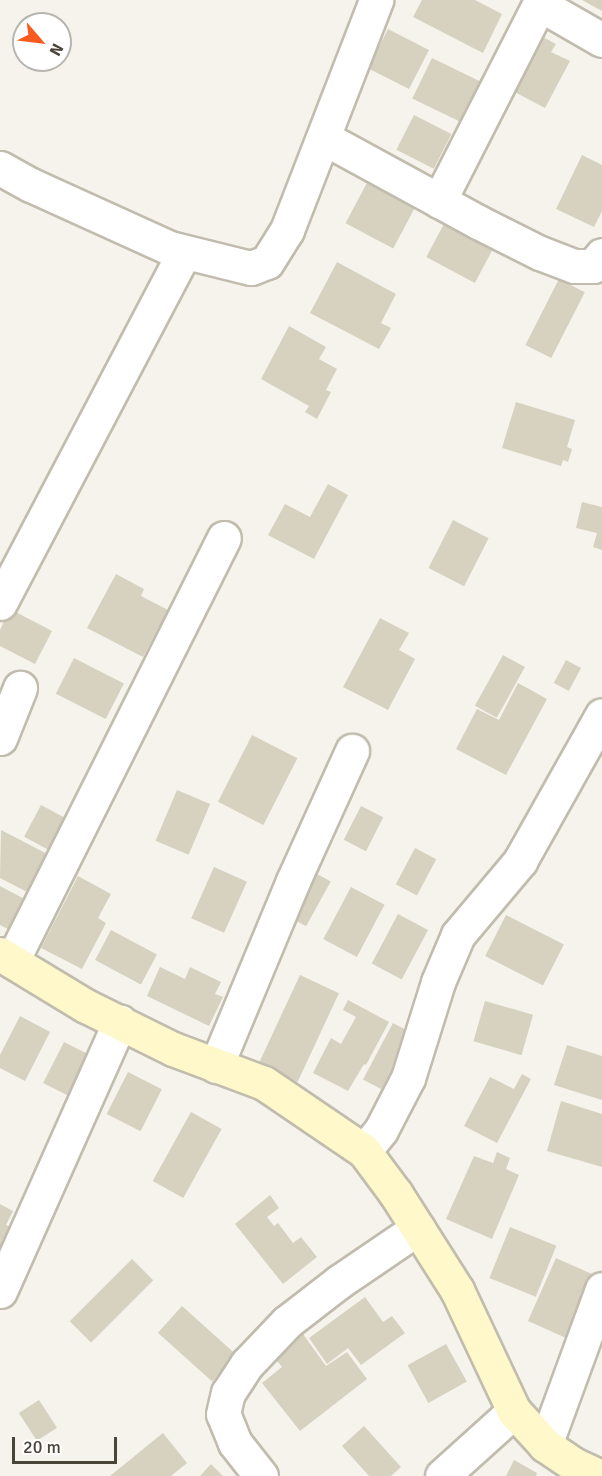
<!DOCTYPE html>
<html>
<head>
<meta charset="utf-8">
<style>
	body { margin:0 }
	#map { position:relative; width:602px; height:1476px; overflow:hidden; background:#f5f3eb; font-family:Signika,sans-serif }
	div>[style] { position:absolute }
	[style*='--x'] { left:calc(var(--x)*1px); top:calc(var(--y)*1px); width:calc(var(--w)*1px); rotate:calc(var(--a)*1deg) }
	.building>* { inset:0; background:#d7d1c0; transform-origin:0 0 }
	.roads { filter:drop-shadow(2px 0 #c1bcad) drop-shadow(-2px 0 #c1bcad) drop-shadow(0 2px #c1bcad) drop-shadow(0 -2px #c1bcad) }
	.street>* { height:33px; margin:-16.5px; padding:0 16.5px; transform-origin:16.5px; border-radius:16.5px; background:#fff }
	.secondary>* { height:33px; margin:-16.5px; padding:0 16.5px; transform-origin:16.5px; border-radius:16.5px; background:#fef8cb }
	span { translate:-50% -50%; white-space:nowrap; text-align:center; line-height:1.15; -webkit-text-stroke:4.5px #fff; paint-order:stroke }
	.north { position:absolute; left:12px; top:12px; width:60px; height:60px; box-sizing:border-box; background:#fff; border:2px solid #b6b5af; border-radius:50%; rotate:118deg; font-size:16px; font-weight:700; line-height:24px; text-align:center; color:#494538 }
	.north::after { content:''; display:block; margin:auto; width:21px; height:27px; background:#f95a1e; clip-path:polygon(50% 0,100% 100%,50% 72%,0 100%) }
	.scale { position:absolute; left:12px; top:1437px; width:105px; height:27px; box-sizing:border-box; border:3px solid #494538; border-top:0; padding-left:8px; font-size:18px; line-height:21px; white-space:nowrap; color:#494538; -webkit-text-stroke:4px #fff; paint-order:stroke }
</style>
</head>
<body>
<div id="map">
	<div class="building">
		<i style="clip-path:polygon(422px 0,475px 0,502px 14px,483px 53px,413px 17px)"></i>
		<i style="clip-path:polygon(582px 0,602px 0,602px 11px)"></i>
		<i style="left:388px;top:29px;width:46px;height:44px;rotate:27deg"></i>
		<i style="clip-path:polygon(535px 33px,556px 44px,551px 52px,570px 61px,545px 108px,507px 88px)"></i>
		<i style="left:432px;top:58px;width:55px;height:45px;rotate:26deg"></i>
		<i style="left:414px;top:115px;width:42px;height:39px;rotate:27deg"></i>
		<i style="clip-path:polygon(582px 155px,602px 165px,602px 211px,594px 227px,556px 209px)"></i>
		<i style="left:369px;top:179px;width:54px;height:50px;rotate:28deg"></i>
		<i style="left:446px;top:220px;width:55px;height:42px;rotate:28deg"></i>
		<i style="clip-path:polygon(337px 262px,396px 294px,381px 323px,391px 328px,379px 349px,310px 313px)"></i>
		<i style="left:559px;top:279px;width:29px;height:74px;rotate:27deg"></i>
		<i style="clip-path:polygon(289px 326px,326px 347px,319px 359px,337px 369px,326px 390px,331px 392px,317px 419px,305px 412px,309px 406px,261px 379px)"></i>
		<i style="clip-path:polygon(516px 402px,575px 420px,567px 447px,572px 449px,568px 462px,563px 460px,561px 466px,502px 448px)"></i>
		<i style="clip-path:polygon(328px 484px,348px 495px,314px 559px,268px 535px,285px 504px,310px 517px)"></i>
		<i style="clip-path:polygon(582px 502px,602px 507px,602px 550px,593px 547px,597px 533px,576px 528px)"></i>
		<i style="left:453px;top:520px;width:40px;height:54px;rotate:27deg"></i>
		<i style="clip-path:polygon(116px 574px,144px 589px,141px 596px,168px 610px,143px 657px,87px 628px)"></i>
		<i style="clip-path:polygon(10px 609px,52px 631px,35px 664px,0 646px,0 630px)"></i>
		<i style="clip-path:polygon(380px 618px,409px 633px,399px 650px,415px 659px,388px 710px,343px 687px)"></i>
		<i style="left:503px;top:655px;width:25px;height:58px;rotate:29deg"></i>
		<i style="left:74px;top:658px;width:56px;height:40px;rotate:27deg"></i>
		<i style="left:566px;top:660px;width:17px;height:26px;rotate:28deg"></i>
		<i style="clip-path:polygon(518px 683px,547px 699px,506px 775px,456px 749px,477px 709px,499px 720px)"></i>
		<i style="left:252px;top:735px;width:51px;height:75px;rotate:27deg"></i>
		<i style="left:177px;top:790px;width:36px;height:55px;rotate:23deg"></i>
		<i style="left:41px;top:805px;width:36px;height:36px;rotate:28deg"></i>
		<i style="left:361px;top:806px;width:25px;height:38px;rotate:27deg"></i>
		<i style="clip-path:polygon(1px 830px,57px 859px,37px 897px,0 878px)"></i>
		<i style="left:415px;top:848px;width:24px;height:41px;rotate:28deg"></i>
		<i style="left:214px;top:867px;width:36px;height:56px;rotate:24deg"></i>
		<i style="left:308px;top:869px;width:26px;height:51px;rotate:29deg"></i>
		<i style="clip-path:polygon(78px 876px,111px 894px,98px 918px,106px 923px,82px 969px,41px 948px)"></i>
		<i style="clip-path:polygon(0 886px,34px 904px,18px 934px,0 925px)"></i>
		<i style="left:351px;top:887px;width:38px;height:59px;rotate:28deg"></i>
		<i style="left:398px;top:914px;width:34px;height:56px;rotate:28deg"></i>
		<i style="left:506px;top:915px;width:65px;height:46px;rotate:27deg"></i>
		<i style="left:111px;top:930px;width:52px;height:34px;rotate:28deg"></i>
		<i style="clip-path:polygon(160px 967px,185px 979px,190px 967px,221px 982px,215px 994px,223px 997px,209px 1026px,147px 996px)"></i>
		<i style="left:300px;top:975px;width:43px;height:98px;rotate:25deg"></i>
		<i style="clip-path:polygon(348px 1000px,389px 1022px,366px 1065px,364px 1064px,348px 1091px,313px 1073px,331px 1038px,341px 1044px,356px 1017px,343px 1010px)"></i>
		<i style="left:485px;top:1001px;width:50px;height:42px;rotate:16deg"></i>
		<i style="clip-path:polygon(20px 1016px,50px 1032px,25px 1081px,0 1068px,0 1055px)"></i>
		<i style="left:393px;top:1023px;width:21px;height:64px;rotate:28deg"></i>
		<i style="left:64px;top:1042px;width:30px;height:46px;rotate:27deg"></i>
		<i style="clip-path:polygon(567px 1045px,602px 1056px,602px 1100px,554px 1085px)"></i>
		<i style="left:128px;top:1072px;width:38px;height:47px;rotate:27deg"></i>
		<i style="clip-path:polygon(522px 1074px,531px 1079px,497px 1143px,464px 1126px,490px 1077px,514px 1089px)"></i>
		<i style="clip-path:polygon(561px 1101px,602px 1114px,602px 1167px,547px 1151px)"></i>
		<i style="left:191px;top:1112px;width:35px;height:79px;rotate:29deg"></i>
		<i style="clip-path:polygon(497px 1152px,510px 1158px,506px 1169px,519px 1175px,492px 1239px,446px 1219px,474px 1156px,493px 1163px)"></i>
		<i style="clip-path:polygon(270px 1195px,279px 1208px,267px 1217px,274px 1226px,278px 1223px,293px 1243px,301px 1237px,317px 1257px,283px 1284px,235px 1224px)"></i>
		<i style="clip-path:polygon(0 1204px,13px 1211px,6px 1225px,14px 1229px,0 1254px)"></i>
		<i style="left:510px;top:1227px;width:50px;height:55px;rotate:22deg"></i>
		<i style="left:556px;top:1258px;width:43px;height:69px;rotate:24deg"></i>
		<i style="left:132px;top:1259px;width:30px;height:88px;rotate:45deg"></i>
		<i style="clip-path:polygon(365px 1297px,383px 1322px,392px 1316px,405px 1333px,361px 1365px,348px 1348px,327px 1364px,309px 1338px)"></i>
		<i style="left:182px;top:1306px;width:73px;height:36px;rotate:42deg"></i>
		<i style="clip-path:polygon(303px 1334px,326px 1366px,347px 1352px,367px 1379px,300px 1431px,262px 1383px,282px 1367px,274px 1357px)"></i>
		<i style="left:446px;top:1344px;width:43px;height:44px;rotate:61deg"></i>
		<i style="left:39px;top:1400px;width:33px;height:24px;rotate:57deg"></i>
		<i style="clip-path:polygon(364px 1426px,401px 1467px,391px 1476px,369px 1476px,342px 1446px)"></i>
		<i style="clip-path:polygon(163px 1433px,187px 1463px,171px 1476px,110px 1476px)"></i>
		<i style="clip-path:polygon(514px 1460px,537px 1473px,536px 1476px,506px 1476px)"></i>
		<i style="clip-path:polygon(211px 1464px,223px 1476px,200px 1476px)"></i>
	</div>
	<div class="roads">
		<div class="street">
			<i style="--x:324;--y:138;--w:175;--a:28.6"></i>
			<i style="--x:478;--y:222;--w:69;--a:26.6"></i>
			<i style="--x:540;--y:253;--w:36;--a:21"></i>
			<i style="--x:574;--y:266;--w:19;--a:0"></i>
			<i style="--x:593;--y:266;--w:14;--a:-51"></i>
			<i style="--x:0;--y:168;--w:35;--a:29"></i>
			<i style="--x:31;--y:185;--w:153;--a:24.4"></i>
			<i style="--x:170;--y:248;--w:83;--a:13.9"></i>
			<i style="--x:251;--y:268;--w:17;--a:-21"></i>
			<i style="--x:267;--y:262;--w:38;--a:-58"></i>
			<i style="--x:287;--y:230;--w:247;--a:-68.8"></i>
			<i style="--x:439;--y:201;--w:216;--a:-63"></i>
			<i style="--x:537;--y:9;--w:11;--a:0"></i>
			<i style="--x:548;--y:9;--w:62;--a:29.9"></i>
			<i style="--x:0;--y:603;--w:396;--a:-62.3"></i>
			<i style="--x:0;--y:738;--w:54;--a:-68.2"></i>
			<i style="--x:12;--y:961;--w:473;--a:-63.4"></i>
			<i style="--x:216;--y:1066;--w:200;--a:-67.4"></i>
			<i style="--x:293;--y:881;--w:143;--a:-65.6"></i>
			<i style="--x:364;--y:1151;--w:27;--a:-51"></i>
			<i style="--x:381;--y:1130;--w:59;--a:-62.6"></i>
			<i style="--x:408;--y:1078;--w:101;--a:-72.6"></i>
			<i style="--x:438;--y:982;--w:51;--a:-66.9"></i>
			<i style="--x:458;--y:935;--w:97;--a:-50"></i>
			<i style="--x:520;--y:861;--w:167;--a:-60.7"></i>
			<i style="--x:0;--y:1291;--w:295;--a:-66"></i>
			<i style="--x:545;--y:1445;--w:166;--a:-69.9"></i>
			<i style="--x:261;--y:1476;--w:42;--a:-128.2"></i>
			<i style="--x:235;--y:1443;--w:31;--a:-112"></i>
			<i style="--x:223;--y:1414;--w:22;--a:-77"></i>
			<i style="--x:228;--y:1393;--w:35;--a:-57"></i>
			<i style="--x:247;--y:1364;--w:58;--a:-46.4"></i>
			<i style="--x:287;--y:1322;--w:67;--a:-37.7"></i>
			<i style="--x:340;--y:1281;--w:94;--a:-34.2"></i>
			<i style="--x:442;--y:1476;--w:97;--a:-42.1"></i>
		</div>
		<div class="secondary">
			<i style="--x:0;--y:954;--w:100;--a:31.2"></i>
			<i style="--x:86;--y:1006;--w:97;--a:26.3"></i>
			<i style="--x:173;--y:1049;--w:97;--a:20.5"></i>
			<i style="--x:264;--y:1083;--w:121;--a:34.2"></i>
			<i style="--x:364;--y:1151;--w:54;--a:53.3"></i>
			<i style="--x:396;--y:1194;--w:114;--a:57.6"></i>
			<i style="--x:457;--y:1290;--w:134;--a:64.8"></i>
			<i style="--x:514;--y:1411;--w:46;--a:47.6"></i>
			<i style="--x:545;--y:1445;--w:34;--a:34"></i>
			<i style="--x:573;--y:1464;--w:29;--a:25"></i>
		</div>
	</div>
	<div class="north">N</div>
	<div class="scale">20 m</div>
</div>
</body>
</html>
